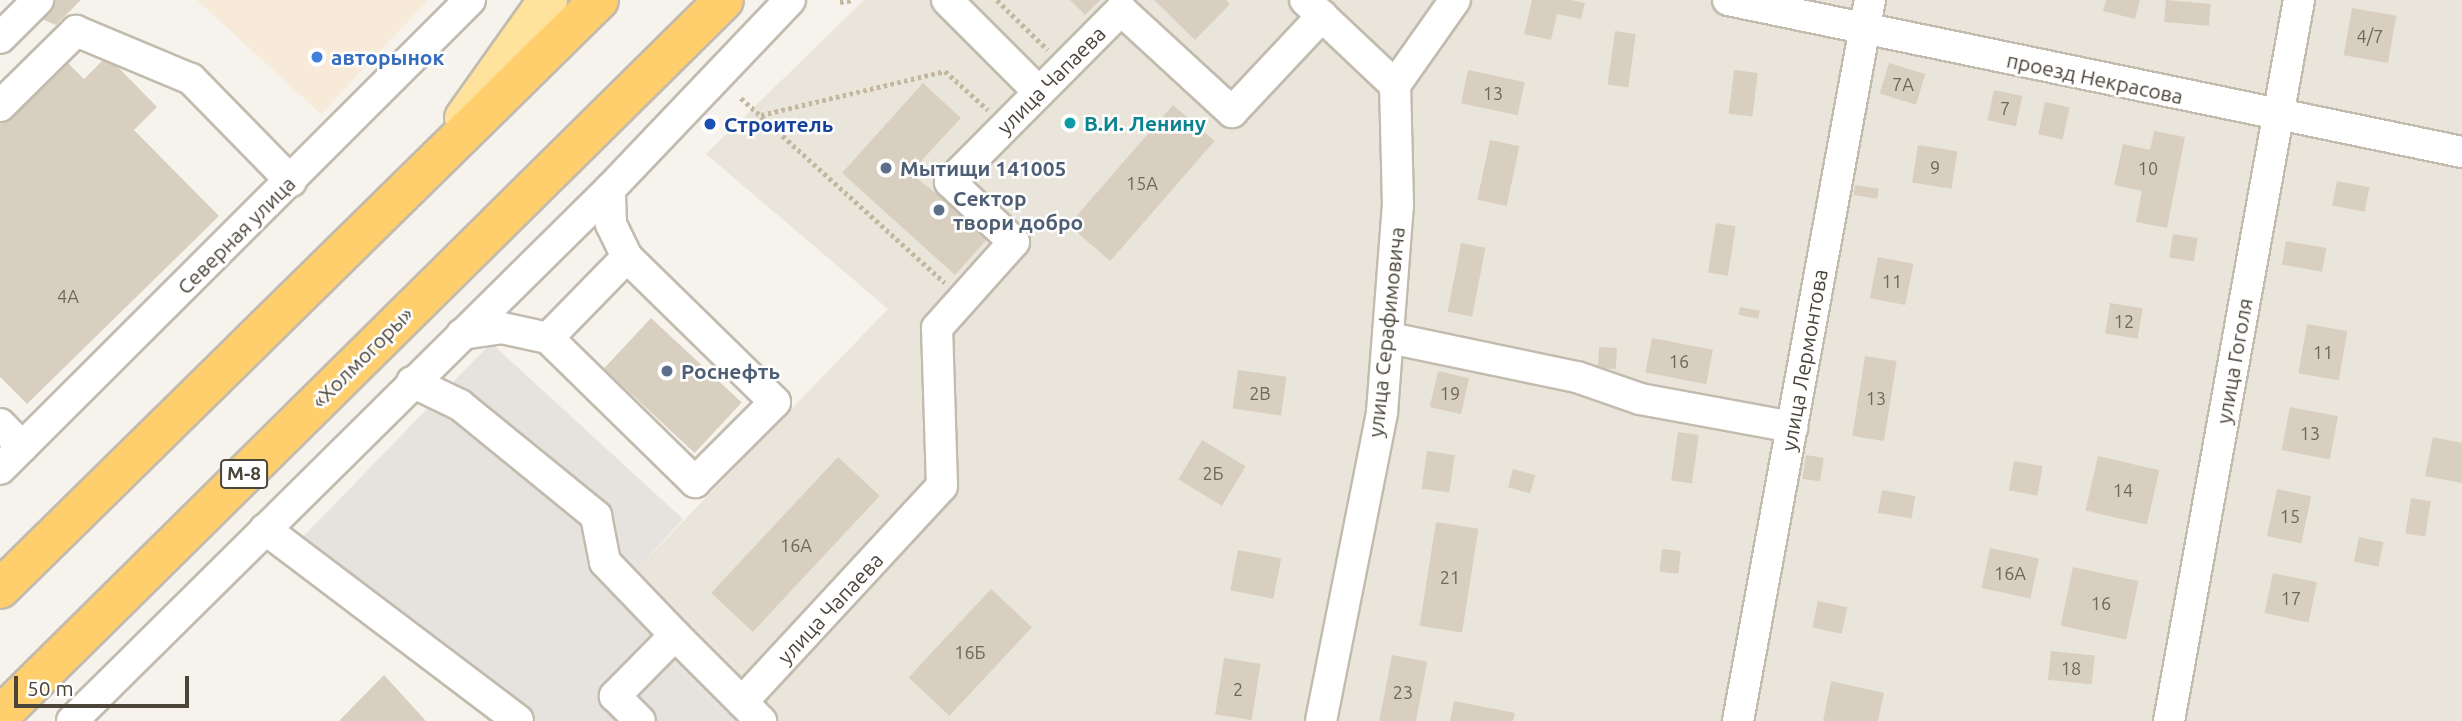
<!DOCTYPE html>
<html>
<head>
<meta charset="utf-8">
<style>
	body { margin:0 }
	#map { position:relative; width:2462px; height:721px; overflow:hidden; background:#f6f3ec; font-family:Ubuntu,sans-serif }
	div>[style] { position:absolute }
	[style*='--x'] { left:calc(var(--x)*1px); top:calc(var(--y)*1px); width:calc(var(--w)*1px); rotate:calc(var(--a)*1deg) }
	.residential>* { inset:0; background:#eae5da }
	.commercial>* { inset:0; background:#f7ead8 }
	.industrial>* { inset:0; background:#e6e2dd }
	.building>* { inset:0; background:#d8cfc1; transform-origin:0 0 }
	.path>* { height:4.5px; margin-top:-2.25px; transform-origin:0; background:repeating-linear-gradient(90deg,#c4b79f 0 3.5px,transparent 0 7px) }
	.roads { filter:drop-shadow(2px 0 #c2bbae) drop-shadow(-2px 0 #c2bbae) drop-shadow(0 2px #c2bbae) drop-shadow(0 -2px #c2bbae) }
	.minor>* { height:30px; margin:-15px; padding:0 15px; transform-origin:15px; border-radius:15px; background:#fff }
	.major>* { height:38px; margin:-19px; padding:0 19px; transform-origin:19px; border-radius:19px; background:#ffe39c }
	.highway>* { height:38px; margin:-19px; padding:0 19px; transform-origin:19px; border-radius:19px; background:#ffcf6e }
	.dots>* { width:19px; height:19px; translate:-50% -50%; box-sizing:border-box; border:4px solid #fff; border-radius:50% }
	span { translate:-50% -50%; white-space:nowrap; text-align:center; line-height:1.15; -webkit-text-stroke:5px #fff; paint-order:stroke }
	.number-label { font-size:18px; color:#6e675b }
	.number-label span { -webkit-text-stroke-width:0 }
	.shield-label span { padding:2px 5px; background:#fff; border:2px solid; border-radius:5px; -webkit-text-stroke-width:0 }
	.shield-label { font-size:19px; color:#4b4439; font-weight:700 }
	.shop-label { font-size:21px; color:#366cbe; font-weight:700 }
	.left { translate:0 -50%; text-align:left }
	.street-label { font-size:21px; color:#4b4439 }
	.culture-label { font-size:21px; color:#0d838f; font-weight:700 }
	.transit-label { font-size:21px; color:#164399; font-weight:700 }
	.service-label { font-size:21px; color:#4e5e75; font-weight:700 }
	.scale { position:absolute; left:14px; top:676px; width:175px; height:32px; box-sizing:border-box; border:4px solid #4b4439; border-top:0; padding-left:9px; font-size:21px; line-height:24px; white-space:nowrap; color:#4b4439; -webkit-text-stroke:5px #fff; paint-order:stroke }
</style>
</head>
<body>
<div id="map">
	<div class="residential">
		<i style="clip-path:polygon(864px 0,2462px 0,2462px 721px,785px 721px,637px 569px,888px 309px,706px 154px)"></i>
	</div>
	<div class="commercial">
		<i style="clip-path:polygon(197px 0,428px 0,321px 114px)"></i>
	</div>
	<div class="industrial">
		<i style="clip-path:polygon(491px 343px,683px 519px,637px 569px,785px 721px,530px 721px,297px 543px)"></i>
	</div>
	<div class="building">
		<i style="clip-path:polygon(47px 0,81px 0,56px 25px,32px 15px)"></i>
		<i style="clip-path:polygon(1070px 0,1100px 0,1085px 15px)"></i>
		<i style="clip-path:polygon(1154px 0,1226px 0,1230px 4px,1195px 40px)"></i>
		<i style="clip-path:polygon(1532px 0,1571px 0,1585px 3px,1581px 19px,1557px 14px,1551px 40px,1524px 34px)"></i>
		<i style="clip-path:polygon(2106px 0,2140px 0,2135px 19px,2103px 11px)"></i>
		<i style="left:2166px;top:0;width:45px;height:22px;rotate:5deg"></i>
		<i style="left:2352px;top:8px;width:45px;height:48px;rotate:10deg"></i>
		<i style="left:1615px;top:31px;width:21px;height:54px;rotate:8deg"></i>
		<i style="clip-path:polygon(107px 56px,157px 107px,134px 130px,219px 216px,27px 404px,0 377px,0 124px,65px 60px,84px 79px)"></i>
		<i style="left:1889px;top:63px;width:38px;height:32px;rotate:17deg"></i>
		<i style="left:1468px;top:70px;width:58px;height:34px;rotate:12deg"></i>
		<i style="left:1734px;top:70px;width:24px;height:44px;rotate:7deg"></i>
		<i style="clip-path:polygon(923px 83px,961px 118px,910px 173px,990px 236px,955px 275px,842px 173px)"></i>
		<i style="left:1994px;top:90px;width:29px;height:31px;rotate:12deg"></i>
		<i style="left:2045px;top:102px;width:25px;height:33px;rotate:12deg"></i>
		<i style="left:1173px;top:105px;width:55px;height:159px;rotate:41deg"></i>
		<i style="clip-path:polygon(2154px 131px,2185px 137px,2167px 228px,2136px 222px,2142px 191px,2114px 185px,2123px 144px,2150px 150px)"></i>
		<i style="left:1490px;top:140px;width:30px;height:61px;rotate:12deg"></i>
		<i style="left:1918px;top:145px;width:40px;height:38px;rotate:9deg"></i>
		<i style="left:2337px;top:181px;width:33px;height:25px;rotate:11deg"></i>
		<i style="left:1855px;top:185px;width:24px;height:10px;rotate:9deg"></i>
		<i style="left:1716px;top:223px;width:20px;height:50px;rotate:9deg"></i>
		<i style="left:2173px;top:234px;width:25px;height:24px;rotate:9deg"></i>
		<i style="left:2286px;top:241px;width:41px;height:24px;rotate:10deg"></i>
		<i style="left:1461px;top:243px;width:25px;height:70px;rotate:11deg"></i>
		<i style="left:1878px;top:257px;width:36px;height:42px;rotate:11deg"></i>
		<i style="left:2110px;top:303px;width:33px;height:31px;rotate:9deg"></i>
		<i style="left:1740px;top:307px;width:20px;height:8px;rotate:11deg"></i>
		<i style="left:651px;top:318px;width:124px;height:69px;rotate:43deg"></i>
		<i style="left:2307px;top:324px;width:41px;height:50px;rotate:10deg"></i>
		<i style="left:1652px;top:338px;width:62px;height:35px;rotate:11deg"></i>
		<i style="left:1599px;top:347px;width:18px;height:21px;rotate:3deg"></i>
		<i style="left:1865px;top:356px;width:32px;height:81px;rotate:9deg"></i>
		<i style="left:1238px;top:370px;width:49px;height:39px;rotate:8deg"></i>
		<i style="left:1438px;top:371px;width:32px;height:37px;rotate:13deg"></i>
		<i style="left:2290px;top:407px;width:49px;height:44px;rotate:11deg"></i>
		<i style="left:1678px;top:432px;width:21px;height:49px;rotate:8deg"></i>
		<i style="clip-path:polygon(2433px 437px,2462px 443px,2462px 483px,2425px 476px)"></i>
		<i style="left:1202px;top:440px;width:51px;height:46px;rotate:31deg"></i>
		<i style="left:1427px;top:451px;width:28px;height:38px;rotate:8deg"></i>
		<i style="left:1806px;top:455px;width:18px;height:24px;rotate:9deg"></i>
		<i style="left:2098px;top:456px;width:63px;height:56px;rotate:13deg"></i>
		<i style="left:838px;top:457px;width:57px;height:186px;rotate:43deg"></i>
		<i style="left:2014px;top:461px;width:29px;height:30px;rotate:10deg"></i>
		<i style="left:1513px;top:469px;width:23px;height:19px;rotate:15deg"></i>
		<i style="left:2277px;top:489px;width:35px;height:48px;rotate:12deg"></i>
		<i style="left:1882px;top:490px;width:34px;height:23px;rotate:10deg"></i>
		<i style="left:2411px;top:498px;width:20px;height:36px;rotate:9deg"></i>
		<i style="left:1436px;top:522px;width:43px;height:105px;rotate:9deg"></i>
		<i style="left:2359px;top:537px;width:25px;height:25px;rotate:12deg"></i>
		<i style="left:1990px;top:548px;width:50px;height:41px;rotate:12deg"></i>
		<i style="left:1662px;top:549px;width:19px;height:23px;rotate:6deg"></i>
		<i style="left:1238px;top:550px;width:44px;height:41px;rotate:11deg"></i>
		<i style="left:2073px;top:567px;width:67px;height:60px;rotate:12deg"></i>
		<i style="left:2273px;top:573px;width:45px;height:41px;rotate:12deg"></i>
		<i style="left:991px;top:589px;width:56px;height:121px;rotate:43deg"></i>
		<i style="left:1818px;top:601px;width:30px;height:27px;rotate:12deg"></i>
		<i style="left:2051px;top:651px;width:44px;height:29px;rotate:6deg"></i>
		<i style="left:1392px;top:655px;width:36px;height:67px;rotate:11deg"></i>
		<i style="left:1224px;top:658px;width:37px;height:57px;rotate:9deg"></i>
		<i style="clip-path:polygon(384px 675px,426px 721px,339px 721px)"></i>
		<i style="clip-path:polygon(1831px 681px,1884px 693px,1878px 721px,1823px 721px)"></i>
		<i style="clip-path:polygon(1454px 701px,1515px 713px,1513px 721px,1450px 721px)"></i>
	</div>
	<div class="path">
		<i style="--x:997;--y:0;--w:71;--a:44.4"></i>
		<i style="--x:840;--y:2;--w:13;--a:-9"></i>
		<i style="--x:741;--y:98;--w:275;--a:42.2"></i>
		<i style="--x:761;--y:115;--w:189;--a:-13.4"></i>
		<i style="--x:945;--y:71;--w:58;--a:42.2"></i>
	</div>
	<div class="roads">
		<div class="minor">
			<i style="--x:947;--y:0;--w:130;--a:45"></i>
			<i style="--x:1305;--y:0;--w:124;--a:43.4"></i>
			<i style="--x:1728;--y:0;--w:750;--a:11.7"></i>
			<i style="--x:0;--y:38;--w:54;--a:-45"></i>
			<i style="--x:0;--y:106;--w:107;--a:-44.6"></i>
			<i style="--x:76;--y:31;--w:125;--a:22.7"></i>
			<i style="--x:191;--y:79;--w:143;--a:45.6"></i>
			<i style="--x:462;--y:334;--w:40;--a:-8.5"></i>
			<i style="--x:502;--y:328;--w:47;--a:12.3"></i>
			<i style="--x:548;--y:338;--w:113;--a:-45.7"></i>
			<i style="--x:627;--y:257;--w:37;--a:-116"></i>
			<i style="--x:611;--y:224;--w:35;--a:-92"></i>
			<i style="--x:548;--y:338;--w:206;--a:44.4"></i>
			<i style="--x:695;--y:482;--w:113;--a:-45"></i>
			<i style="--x:775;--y:402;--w:207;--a:-135.6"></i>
			<i style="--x:1390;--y:338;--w:191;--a:11.8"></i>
			<i style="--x:1577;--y:377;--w:67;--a:19.2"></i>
			<i style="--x:1640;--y:399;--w:155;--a:10.4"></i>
			<i style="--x:412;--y:382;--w:53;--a:25.6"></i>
			<i style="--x:460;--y:405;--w:176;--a:39.2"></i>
			<i style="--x:596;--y:516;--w:47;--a:78.9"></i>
			<i style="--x:605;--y:562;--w:101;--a:46.2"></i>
			<i style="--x:675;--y:635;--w:86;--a:134.5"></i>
			<i style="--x:615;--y:696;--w:35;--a:45"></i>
			<i style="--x:0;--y:424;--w:32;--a:46"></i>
			<i style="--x:0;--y:469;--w:664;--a:-44.94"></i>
			<i style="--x:265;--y:529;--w:317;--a:37.1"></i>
			<i style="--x:675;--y:635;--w:122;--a:45"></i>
			<i style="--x:742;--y:702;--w:294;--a:-47.2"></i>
			<i style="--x:942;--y:486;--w:158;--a:-91.8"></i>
			<i style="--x:937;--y:328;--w:115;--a:-48.2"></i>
			<i style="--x:1014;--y:242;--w:88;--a:-136.8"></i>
			<i style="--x:950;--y:182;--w:243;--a:-45.2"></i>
			<i style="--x:1121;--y:10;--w:151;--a:42.6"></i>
			<i style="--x:1232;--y:112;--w:132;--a:-46.8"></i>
			<i style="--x:72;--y:721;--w:757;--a:-44.68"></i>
			<i style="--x:610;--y:189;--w:261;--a:-46.4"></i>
			<i style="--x:1321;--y:721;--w:315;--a:-78.8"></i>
			<i style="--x:1382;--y:412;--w:207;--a:-85.6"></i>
			<i style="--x:1398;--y:206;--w:121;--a:-91.4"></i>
			<i style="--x:1395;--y:85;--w:104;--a:-54.8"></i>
			<i style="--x:1738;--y:721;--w:733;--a:-79.63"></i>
			<i style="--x:2169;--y:721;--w:733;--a:-79.78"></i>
		</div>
		<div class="major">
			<i style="--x:464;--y:118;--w:145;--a:-54.6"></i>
		</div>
		<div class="highway">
			<i style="--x:0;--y:589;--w:840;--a:-44.52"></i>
			<i style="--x:0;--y:716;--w:1018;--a:-44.68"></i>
		</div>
	</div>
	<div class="dots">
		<i style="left:317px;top:57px;background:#3f7fe0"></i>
		<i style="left:1070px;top:123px;background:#0f9aa8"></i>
		<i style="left:710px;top:124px;background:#1a4fb4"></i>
		<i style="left:886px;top:168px;background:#5c6f8a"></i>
		<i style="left:939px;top:210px;background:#5c6f8a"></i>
		<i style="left:667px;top:371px;background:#5c6f8a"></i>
	</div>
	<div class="number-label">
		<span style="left:2370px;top:36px">4/7</span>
		<span style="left:1903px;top:84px">7А</span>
		<span style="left:1493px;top:93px">13</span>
		<span style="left:2005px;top:108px">7</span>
		<span style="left:1935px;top:167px">9</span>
		<span style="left:2148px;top:168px">10</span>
		<span style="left:1142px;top:183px">15А</span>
		<span style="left:1892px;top:281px">11</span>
		<span style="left:68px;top:296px">4А</span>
		<span style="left:2124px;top:321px">12</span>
		<span style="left:2323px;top:352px">11</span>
		<span style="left:1679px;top:361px">16</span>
		<span style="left:1260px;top:393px">2В</span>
		<span style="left:1450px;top:393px">19</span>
		<span style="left:1876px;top:398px">13</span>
		<span style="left:2310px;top:433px">13</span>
		<span style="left:1213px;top:473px">2Б</span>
		<span style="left:2123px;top:490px">14</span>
		<span style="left:2290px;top:516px">15</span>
		<span style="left:796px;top:545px">16А</span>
		<span style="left:2010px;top:573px">16А</span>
		<span style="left:1450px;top:577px">21</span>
		<span style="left:2291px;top:598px">17</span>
		<span style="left:2101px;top:603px">16</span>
		<span style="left:970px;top:652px">16Б</span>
		<span style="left:2071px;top:668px">18</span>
		<span style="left:1238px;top:689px">2</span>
		<span style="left:1403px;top:692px">23</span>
	</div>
	<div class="shield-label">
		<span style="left:244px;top:474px">М-8</span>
	</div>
	<div class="shop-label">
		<span class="left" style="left:331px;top:57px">авторынок</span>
	</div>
	<div class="street-label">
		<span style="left:2095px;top:78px;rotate:12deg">проезд Некрасова</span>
		<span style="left:1051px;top:80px;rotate:-45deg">улица Чапаева</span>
		<span style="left:236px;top:235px;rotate:-45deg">Северная улица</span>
		<span style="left:1386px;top:332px;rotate:-84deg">улица Серафимовича</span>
		<span style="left:362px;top:357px;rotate:-45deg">«Холмогоры»</span>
		<span style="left:1804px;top:360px;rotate:-80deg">улица Лермонтова</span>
		<span style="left:2234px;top:361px;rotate:-80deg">улица Гоголя</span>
		<span style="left:830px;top:608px;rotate:-47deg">улица Чапаева</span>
	</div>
	<div class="culture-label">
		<span class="left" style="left:1084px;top:123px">В.И. Ленину</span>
	</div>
	<div class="transit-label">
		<span class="left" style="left:724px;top:124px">Строитель</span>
	</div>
	<div class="service-label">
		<span class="left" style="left:900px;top:168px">Мытищи 141005</span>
		<span class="left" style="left:953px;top:210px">Сектор<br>твори добро</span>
		<span class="left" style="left:681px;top:371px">Роснефть</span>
	</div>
	<div class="scale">50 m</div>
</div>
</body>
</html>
